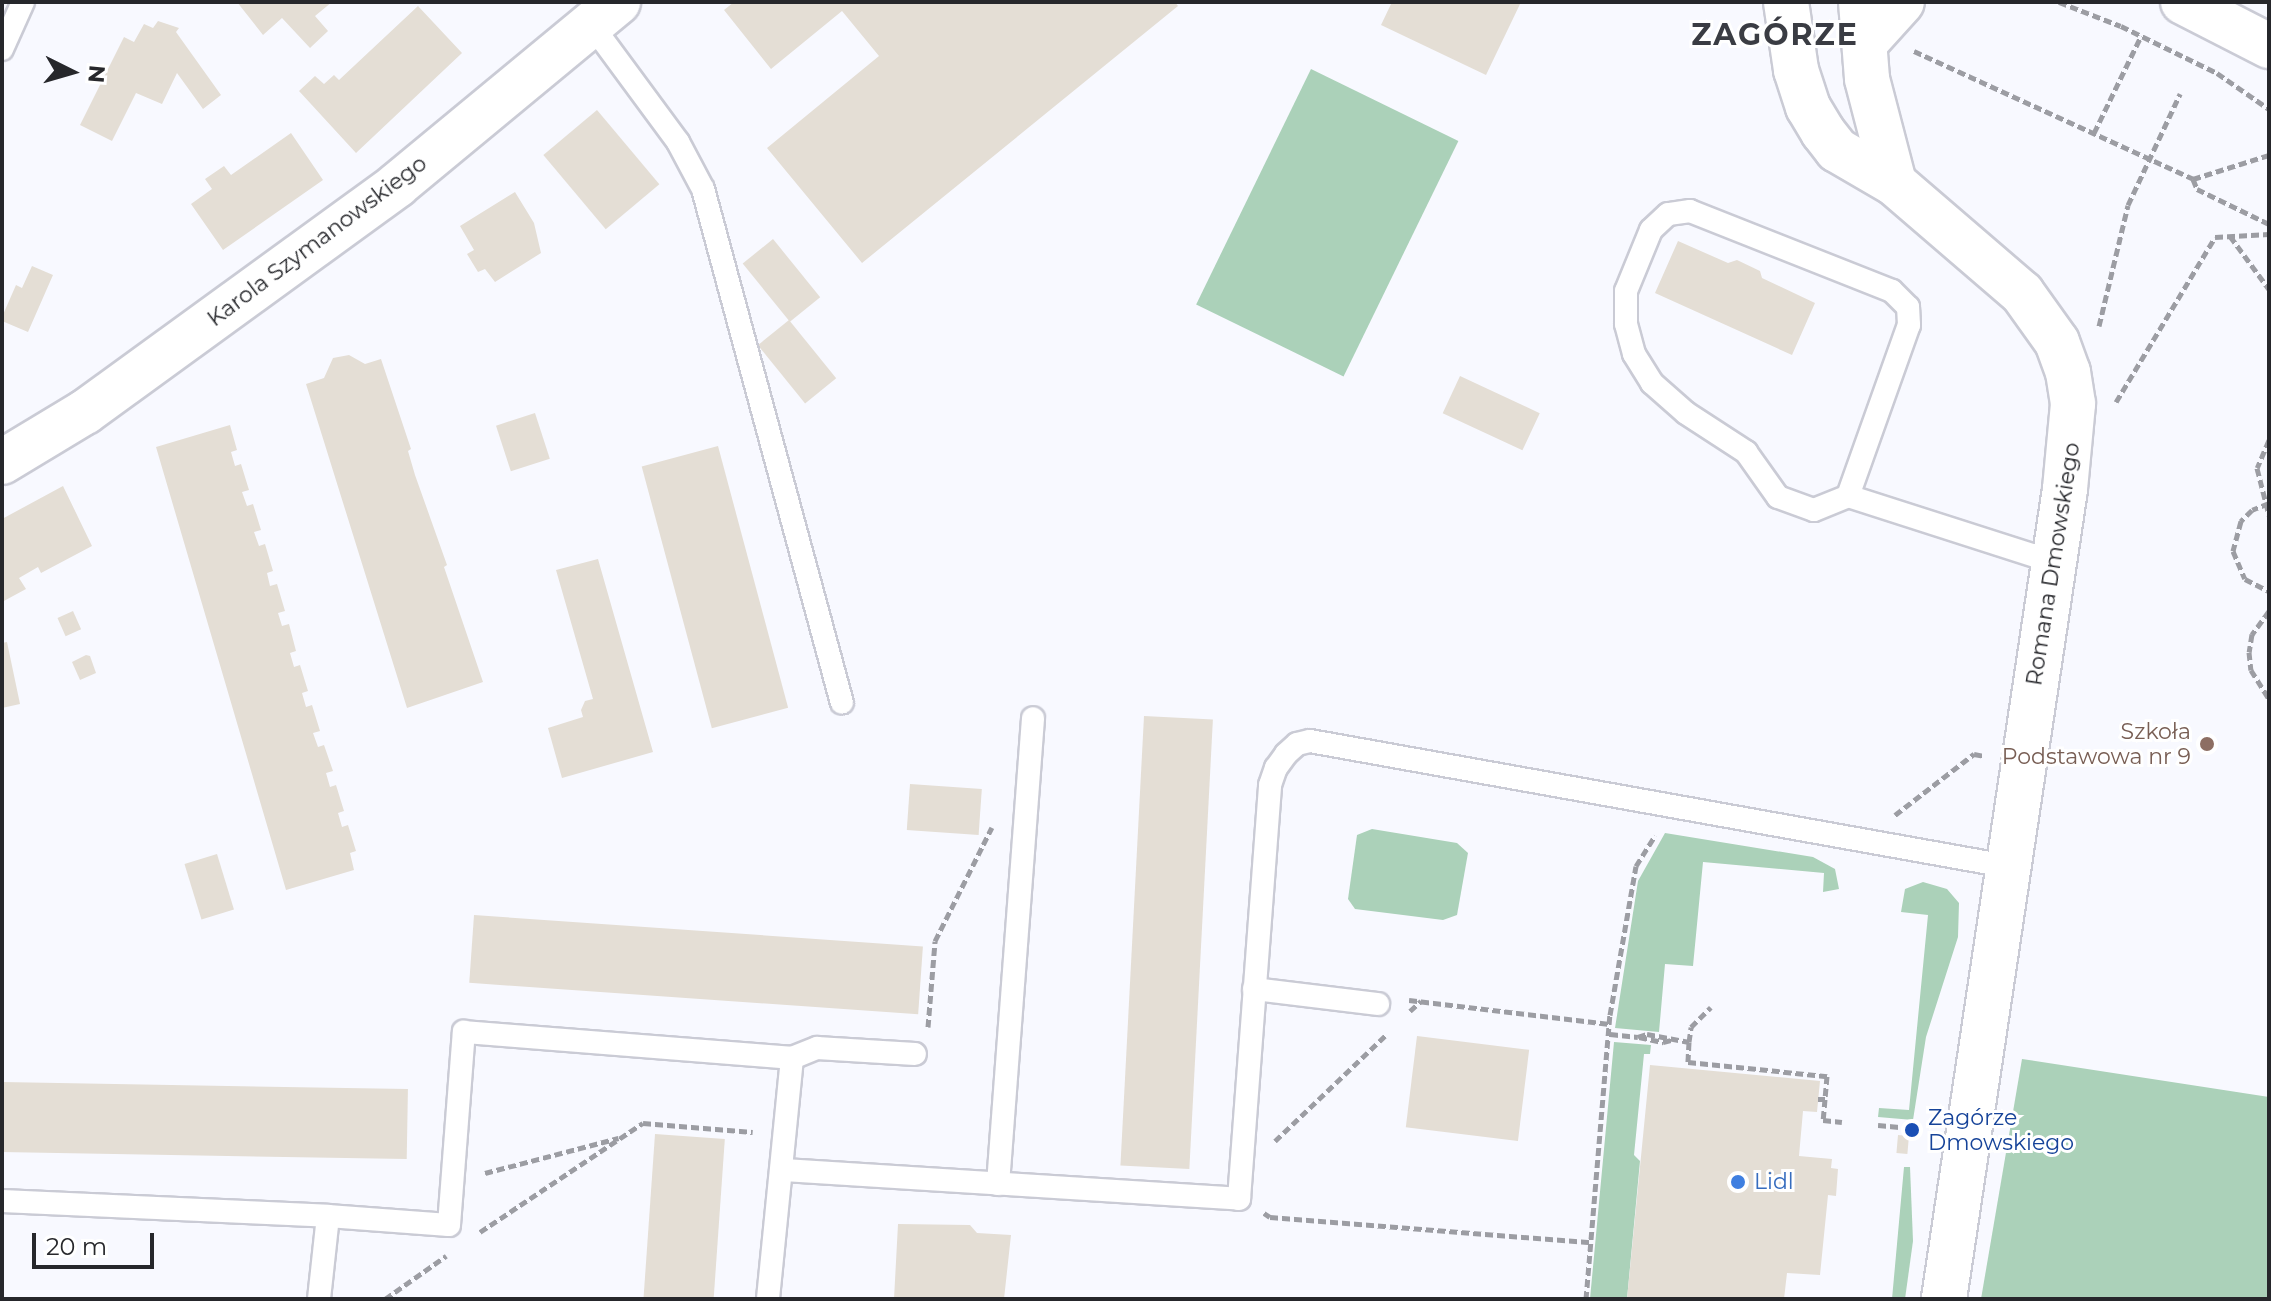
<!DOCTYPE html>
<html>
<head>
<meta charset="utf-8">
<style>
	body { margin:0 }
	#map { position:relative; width:2271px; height:1301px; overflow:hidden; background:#f8f9ff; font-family:Montserrat,sans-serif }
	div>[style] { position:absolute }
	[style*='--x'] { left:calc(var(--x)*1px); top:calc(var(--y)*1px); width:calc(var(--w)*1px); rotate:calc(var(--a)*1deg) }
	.green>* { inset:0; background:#abd1b9; transform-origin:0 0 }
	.building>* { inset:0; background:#e4ded5; transform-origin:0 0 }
	.path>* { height:5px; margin-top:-2.5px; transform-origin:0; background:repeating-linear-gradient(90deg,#9c9da3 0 8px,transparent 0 12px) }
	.roads { filter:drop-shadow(2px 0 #cacbd5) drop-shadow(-2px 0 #cacbd5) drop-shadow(0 2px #cacbd5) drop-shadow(0 -2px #cacbd5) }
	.service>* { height:22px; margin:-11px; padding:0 11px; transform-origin:11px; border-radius:11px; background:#fff }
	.minor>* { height:44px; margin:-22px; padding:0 22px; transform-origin:22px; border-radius:22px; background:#fff }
	.secondary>* { height:44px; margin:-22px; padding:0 22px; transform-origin:22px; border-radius:22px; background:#fff }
	.dots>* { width:22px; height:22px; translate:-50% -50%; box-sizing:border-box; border:4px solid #fff; border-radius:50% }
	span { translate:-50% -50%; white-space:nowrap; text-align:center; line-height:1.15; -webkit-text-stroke:6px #fff; paint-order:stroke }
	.street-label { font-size:22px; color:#26272b }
	.education-label { font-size:22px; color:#785e54 }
	.right { translate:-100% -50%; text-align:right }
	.transit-label { font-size:22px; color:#164399 }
	.left { translate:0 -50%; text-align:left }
	.shop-label { font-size:22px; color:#366cbe }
	.district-label { font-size:30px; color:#3a3c43; font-weight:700; letter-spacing:2px }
	.frame { position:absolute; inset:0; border:4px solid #26272b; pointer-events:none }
	.north { position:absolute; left:32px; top:32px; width:80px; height:80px; -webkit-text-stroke:6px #fff; paint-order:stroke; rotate:95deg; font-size:22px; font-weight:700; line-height:32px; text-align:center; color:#26272b }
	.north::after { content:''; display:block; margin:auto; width:28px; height:36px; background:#26272b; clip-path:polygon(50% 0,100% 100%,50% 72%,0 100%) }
	.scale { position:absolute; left:32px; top:1233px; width:122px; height:36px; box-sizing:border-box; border:4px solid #26272b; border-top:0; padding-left:10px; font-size:24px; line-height:28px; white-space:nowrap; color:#26272b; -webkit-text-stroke:6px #fff; paint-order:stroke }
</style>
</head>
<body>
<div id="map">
	<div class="green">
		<i style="left:1311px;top:69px;width:164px;height:262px;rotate:26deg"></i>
		<i style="clip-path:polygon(1372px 829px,1457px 843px,1468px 853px,1457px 915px,1443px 920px,1355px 909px,1348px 899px,1357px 835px)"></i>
		<i style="clip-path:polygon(1665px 833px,1813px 857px,1835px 869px,1839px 889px,1823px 892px,1824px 873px,1703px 862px,1693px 966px,1665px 964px,1659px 1032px,1615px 1028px,1638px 881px)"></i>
		<i style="clip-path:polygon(1923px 882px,1947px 889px,1959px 903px,1958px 937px,1926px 1037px,1913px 1120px,1878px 1117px,1879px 1108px,1909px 1110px,1928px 915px,1901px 912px,1905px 889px)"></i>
		<i style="clip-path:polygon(1614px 1042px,1651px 1045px,1650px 1054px,1644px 1054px,1634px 1155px,1640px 1161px,1627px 1299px,1590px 1299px)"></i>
		<i style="clip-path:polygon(2022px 1059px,2269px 1097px,2269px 1299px,1981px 1299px)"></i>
		<i style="clip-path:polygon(1904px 1167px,1910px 1167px,1913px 1241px,1905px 1299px,1892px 1299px)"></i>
	</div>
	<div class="building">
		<i style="clip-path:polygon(237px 2px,332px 2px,315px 16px,328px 31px,310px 48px,282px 18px,263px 35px)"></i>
		<i style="clip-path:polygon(734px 2px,1175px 2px,1178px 6px,862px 263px,767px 148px,879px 56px,842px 11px,771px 69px,724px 10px)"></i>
		<i style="clip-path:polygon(1392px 2px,1521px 2px,1486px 75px,1381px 25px)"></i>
		<i style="clip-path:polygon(418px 6px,462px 53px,356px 153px,299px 91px,315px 76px,324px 84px,334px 75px,339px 80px)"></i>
		<i style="clip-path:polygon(158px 21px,179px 28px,176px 32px,221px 95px,203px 109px,177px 73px,162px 104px,136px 93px,112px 141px,80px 125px,124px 37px,134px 42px,144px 24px,153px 28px)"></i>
		<i style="left:597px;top:110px;width:97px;height:70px;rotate:50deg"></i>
		<i style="clip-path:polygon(291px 133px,323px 180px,223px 250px,191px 204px,212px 189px,205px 179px,224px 166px,231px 175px)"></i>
		<i style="clip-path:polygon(515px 192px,534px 223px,541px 253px,495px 282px,485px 269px,478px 272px,467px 254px,474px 250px,460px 226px)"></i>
		<i style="left:773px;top:239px;width:75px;height:39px;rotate:51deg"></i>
		<i style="clip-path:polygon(1678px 241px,1728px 263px,1737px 260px,1760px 271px,1762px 278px,1815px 303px,1792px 355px,1655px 293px)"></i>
		<i style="clip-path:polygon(32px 266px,53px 275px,28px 332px,2px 321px,2px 317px,16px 285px,22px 288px)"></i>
		<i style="left:789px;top:320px;width:75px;height:40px;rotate:51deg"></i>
		<i style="clip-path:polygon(349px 355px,365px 364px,381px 359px,411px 449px,408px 451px,415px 475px,447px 565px,444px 567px,483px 682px,407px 708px,306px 384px,324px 378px,333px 358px)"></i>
		<i style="left:1460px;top:376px;width:88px;height:41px;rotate:25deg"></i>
		<i style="left:535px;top:413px;width:48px;height:41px;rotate:72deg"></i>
		<i style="clip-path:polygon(230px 425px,237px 450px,231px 452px,235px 466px,241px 464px,249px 490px,242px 492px,247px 506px,253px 504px,261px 530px,254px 532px,259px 546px,265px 544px,273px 571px,267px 573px,270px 586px,277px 584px,285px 611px,278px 613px,282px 626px,289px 624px,296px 651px,290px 653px,294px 667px,300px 665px,308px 691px,302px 693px,306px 707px,312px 705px,320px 731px,313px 733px,318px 747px,324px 745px,333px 771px,326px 773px,330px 787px,336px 785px,344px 811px,338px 813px,342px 827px,348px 825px,356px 851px,350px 853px,354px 870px,286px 890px,156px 447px)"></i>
		<i style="left:718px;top:446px;width:271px;height:79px;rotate:75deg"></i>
		<i style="clip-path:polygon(63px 486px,92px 546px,41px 573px,38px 567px,19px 578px,26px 589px,2px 602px,2px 519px)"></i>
		<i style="clip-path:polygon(598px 559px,653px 752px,562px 778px,548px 728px,583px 717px,581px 710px,585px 701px,593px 699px,556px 570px)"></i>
		<i style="left:73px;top:611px;width:20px;height:17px;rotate:66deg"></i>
		<i style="clip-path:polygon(7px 642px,20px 704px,2px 708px,2px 643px)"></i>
		<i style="clip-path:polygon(86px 655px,90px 656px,96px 673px,80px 680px,72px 662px)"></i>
		<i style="left:1144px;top:716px;width:69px;height:450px;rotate:3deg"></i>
		<i style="left:910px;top:784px;width:72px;height:46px;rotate:4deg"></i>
		<i style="left:217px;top:854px;width:58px;height:34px;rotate:73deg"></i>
		<i style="left:474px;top:915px;width:450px;height:68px;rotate:4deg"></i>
		<i style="left:1417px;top:1036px;width:113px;height:92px;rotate:7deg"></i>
		<i style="clip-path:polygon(1650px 1065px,1820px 1081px,1817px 1112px,1803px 1111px,1799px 1156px,1832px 1159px,1831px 1168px,1838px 1169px,1836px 1196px,1828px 1195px,1820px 1275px,1787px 1273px,1784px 1299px,1627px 1299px)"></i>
		<i style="left:2px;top:1082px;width:406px;height:70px;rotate:1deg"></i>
		<i style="left:655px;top:1134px;width:70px;height:165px;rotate:4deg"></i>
		<i style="left:1898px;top:1135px;width:11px;height:18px;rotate:5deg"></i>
		<i style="clip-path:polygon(898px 1224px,970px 1225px,977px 1233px,1011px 1235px,1004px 1299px,894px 1299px)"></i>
	</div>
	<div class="path">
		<i style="--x:2059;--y:2;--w:66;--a:21.2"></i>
		<i style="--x:2121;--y:26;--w:107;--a:26.1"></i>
		<i style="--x:2217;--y:73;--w:63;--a:34.7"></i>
		<i style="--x:1914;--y:51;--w:307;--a:24.6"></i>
		<i style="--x:2193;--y:179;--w:80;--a:-17.5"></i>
		<i style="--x:2094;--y:133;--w:108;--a:-64.1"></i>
		<i style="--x:2193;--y:179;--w:11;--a:68"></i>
		<i style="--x:2197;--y:189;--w:80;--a:25.9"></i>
		<i style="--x:2230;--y:236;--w:66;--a:53.7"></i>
		<i style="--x:2099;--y:326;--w:124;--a:-76.5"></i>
		<i style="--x:2128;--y:205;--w:123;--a:-64.9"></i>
		<i style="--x:2116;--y:402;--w:192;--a:-59"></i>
		<i style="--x:2215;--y:237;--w:54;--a:-3.2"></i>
		<i style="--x:2269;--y:440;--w:30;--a:113"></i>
		<i style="--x:2257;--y:468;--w:49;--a:75.7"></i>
		<i style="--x:2269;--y:503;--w:18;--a:158"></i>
		<i style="--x:2252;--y:510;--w:16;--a:135"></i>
		<i style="--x:2241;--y:521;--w:31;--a:105"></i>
		<i style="--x:2233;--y:551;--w:30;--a:67"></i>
		<i style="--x:2245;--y:579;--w:27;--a:27"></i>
		<i style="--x:2269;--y:611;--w:29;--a:126"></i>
		<i style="--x:2252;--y:634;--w:18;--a:99"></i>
		<i style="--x:2249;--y:652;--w:18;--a:84"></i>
		<i style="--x:2251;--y:670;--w:34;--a:58"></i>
		<i style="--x:1895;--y:815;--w:100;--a:-37.7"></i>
		<i style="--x:1974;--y:754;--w:10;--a:11"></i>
		<i style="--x:1409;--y:1000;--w:202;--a:6.8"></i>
		<i style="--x:1410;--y:1011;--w:15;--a:-42"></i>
		<i style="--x:928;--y:1027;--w:86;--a:-85.3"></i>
		<i style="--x:935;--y:941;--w:127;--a:-63.4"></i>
		<i style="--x:1610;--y:1034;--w:28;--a:6"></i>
		<i style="--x:1638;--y:1037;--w:9;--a:-18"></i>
		<i style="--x:1647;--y:1034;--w:43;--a:10.8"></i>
		<i style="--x:1689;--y:1042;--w:15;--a:-82"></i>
		<i style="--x:1691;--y:1027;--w:28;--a:-45"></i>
		<i style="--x:1639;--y:1037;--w:25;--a:12"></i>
		<i style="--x:1663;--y:1042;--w:8;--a:-14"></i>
		<i style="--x:1689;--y:1042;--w:20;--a:93"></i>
		<i style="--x:1688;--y:1062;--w:140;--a:5.8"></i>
		<i style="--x:1827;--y:1076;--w:23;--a:95"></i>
		<i style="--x:1825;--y:1099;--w:7;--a:180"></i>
		<i style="--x:1825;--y:1099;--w:21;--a:95"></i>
		<i style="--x:1823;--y:1120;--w:19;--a:6"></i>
		<i style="--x:1878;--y:1125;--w:43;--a:5.3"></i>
		<i style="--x:1275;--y:1141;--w:153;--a:-43.7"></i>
		<i style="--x:485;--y:1173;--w:138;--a:-14.7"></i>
		<i style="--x:1264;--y:1213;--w:7;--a:34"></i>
		<i style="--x:1270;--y:1217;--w:322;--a:4.5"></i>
		<i style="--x:480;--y:1232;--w:196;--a:-33.8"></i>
		<i style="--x:643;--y:1123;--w:110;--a:4.7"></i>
		<i style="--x:385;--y:1299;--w:75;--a:-35.2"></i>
		<i style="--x:1586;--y:1299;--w:285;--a:-85.2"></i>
		<i style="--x:1610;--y:1015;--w:151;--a:-80.1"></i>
		<i style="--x:1636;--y:866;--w:36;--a:-58"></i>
	</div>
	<div class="roads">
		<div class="service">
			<i style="--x:591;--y:24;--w:147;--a:53.6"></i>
			<i style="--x:678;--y:142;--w:53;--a:62"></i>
			<i style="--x:703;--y:189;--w:532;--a:74.87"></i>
			<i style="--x:2;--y:49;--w:51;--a:-65.9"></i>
			<i style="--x:1848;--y:496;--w:182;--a:-70.4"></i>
			<i style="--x:1909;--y:325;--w:18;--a:-93"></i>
			<i style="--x:1908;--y:307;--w:23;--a:-135"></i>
			<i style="--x:1892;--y:291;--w:217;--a:-158.4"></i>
			<i style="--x:1690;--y:211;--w:22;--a:172"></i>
			<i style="--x:1668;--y:214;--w:23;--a:137"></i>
			<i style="--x:1651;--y:230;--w:66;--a:112.3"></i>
			<i style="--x:1626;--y:291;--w:33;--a:90"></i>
			<i style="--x:1626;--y:324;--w:31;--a:75"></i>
			<i style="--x:1634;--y:354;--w:34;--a:58"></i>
			<i style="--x:1652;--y:383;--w:45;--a:41.4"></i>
			<i style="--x:1686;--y:413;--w:72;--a:33"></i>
			<i style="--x:1746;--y:452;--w:55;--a:54.6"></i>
			<i style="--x:1778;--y:497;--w:38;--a:20"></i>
			<i style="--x:1814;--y:510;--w:37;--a:-22"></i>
			<i style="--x:1848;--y:496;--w:215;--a:17.8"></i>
			<i style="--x:1254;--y:989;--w:125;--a:6.9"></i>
			<i style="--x:792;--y:1058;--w:27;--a:-22"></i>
			<i style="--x:817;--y:1048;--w:98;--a:3.5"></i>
			<i style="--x:783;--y:1170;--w:457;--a:3.6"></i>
			<i style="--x:1239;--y:1199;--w:415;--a:-85.7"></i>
			<i style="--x:1270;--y:785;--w:18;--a:-71"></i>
			<i style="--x:1276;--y:768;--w:17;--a:-54"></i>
			<i style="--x:1286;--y:754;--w:15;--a:-42"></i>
			<i style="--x:1297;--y:744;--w:13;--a:-13"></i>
			<i style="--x:1310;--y:741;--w:707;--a:10.18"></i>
			<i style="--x:998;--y:1184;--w:467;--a:-85.7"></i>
			<i style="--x:2;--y:1201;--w:326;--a:2.6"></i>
			<i style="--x:328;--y:1216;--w:121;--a:4.3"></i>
			<i style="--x:449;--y:1225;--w:194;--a:-85.6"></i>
			<i style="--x:464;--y:1032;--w:329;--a:4.5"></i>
			<i style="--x:792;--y:1058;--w:242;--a:95.7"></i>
			<i style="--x:319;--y:1299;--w:83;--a:-83.8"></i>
		</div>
		<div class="minor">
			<i style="--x:1786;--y:2;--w:69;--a:81.6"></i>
			<i style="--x:1796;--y:70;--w:39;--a:72"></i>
			<i style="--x:1808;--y:107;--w:29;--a:59"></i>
			<i style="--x:1823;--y:132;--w:23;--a:52"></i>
			<i style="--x:1837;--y:150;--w:66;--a:30.1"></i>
			<i style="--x:1894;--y:183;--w:169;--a:40.7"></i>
			<i style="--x:2022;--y:293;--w:60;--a:54.5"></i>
			<i style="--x:2057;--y:342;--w:32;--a:70"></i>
			<i style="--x:2068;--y:372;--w:32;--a:81"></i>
			<i style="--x:2073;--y:404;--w:85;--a:95.4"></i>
			<i style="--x:2065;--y:489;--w:819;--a:98.5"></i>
			<i style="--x:1861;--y:2;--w:77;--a:85.5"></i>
			<i style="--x:1867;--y:79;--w:107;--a:75.4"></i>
			<i style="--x:1865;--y:43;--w:55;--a:-47.9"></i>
			<i style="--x:2;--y:462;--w:97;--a:-31.1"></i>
			<i style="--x:85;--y:412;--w:386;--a:-36"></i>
			<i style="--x:397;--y:185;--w:287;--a:-39.6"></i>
		</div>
		<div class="secondary">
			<i style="--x:2183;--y:2;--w:97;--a:27.1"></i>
		</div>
	</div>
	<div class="dots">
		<i style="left:2207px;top:744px;background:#8d6e63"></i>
		<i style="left:1912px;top:1130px;background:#1a4fb4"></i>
		<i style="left:1738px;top:1182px;background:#3f7fe0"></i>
	</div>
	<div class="street-label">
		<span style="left:317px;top:241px;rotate:-37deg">Karola Szymanowskiego</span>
		<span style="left:2053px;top:564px;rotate:-81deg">Romana Dmowskiego</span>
	</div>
	<div class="education-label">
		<span class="right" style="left:2191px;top:744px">Szkoła<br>Podstawowa nr 9</span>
	</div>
	<div class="transit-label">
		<span class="left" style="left:1928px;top:1130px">Zagórze<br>Dmowskiego</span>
	</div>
	<div class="shop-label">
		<span class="left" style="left:1754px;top:1182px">Lidl</span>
	</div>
	<div class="district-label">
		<span style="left:1775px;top:35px">ZAGÓRZE</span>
	</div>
	<div class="frame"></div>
	<div class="north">N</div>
	<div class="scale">20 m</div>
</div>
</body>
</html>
